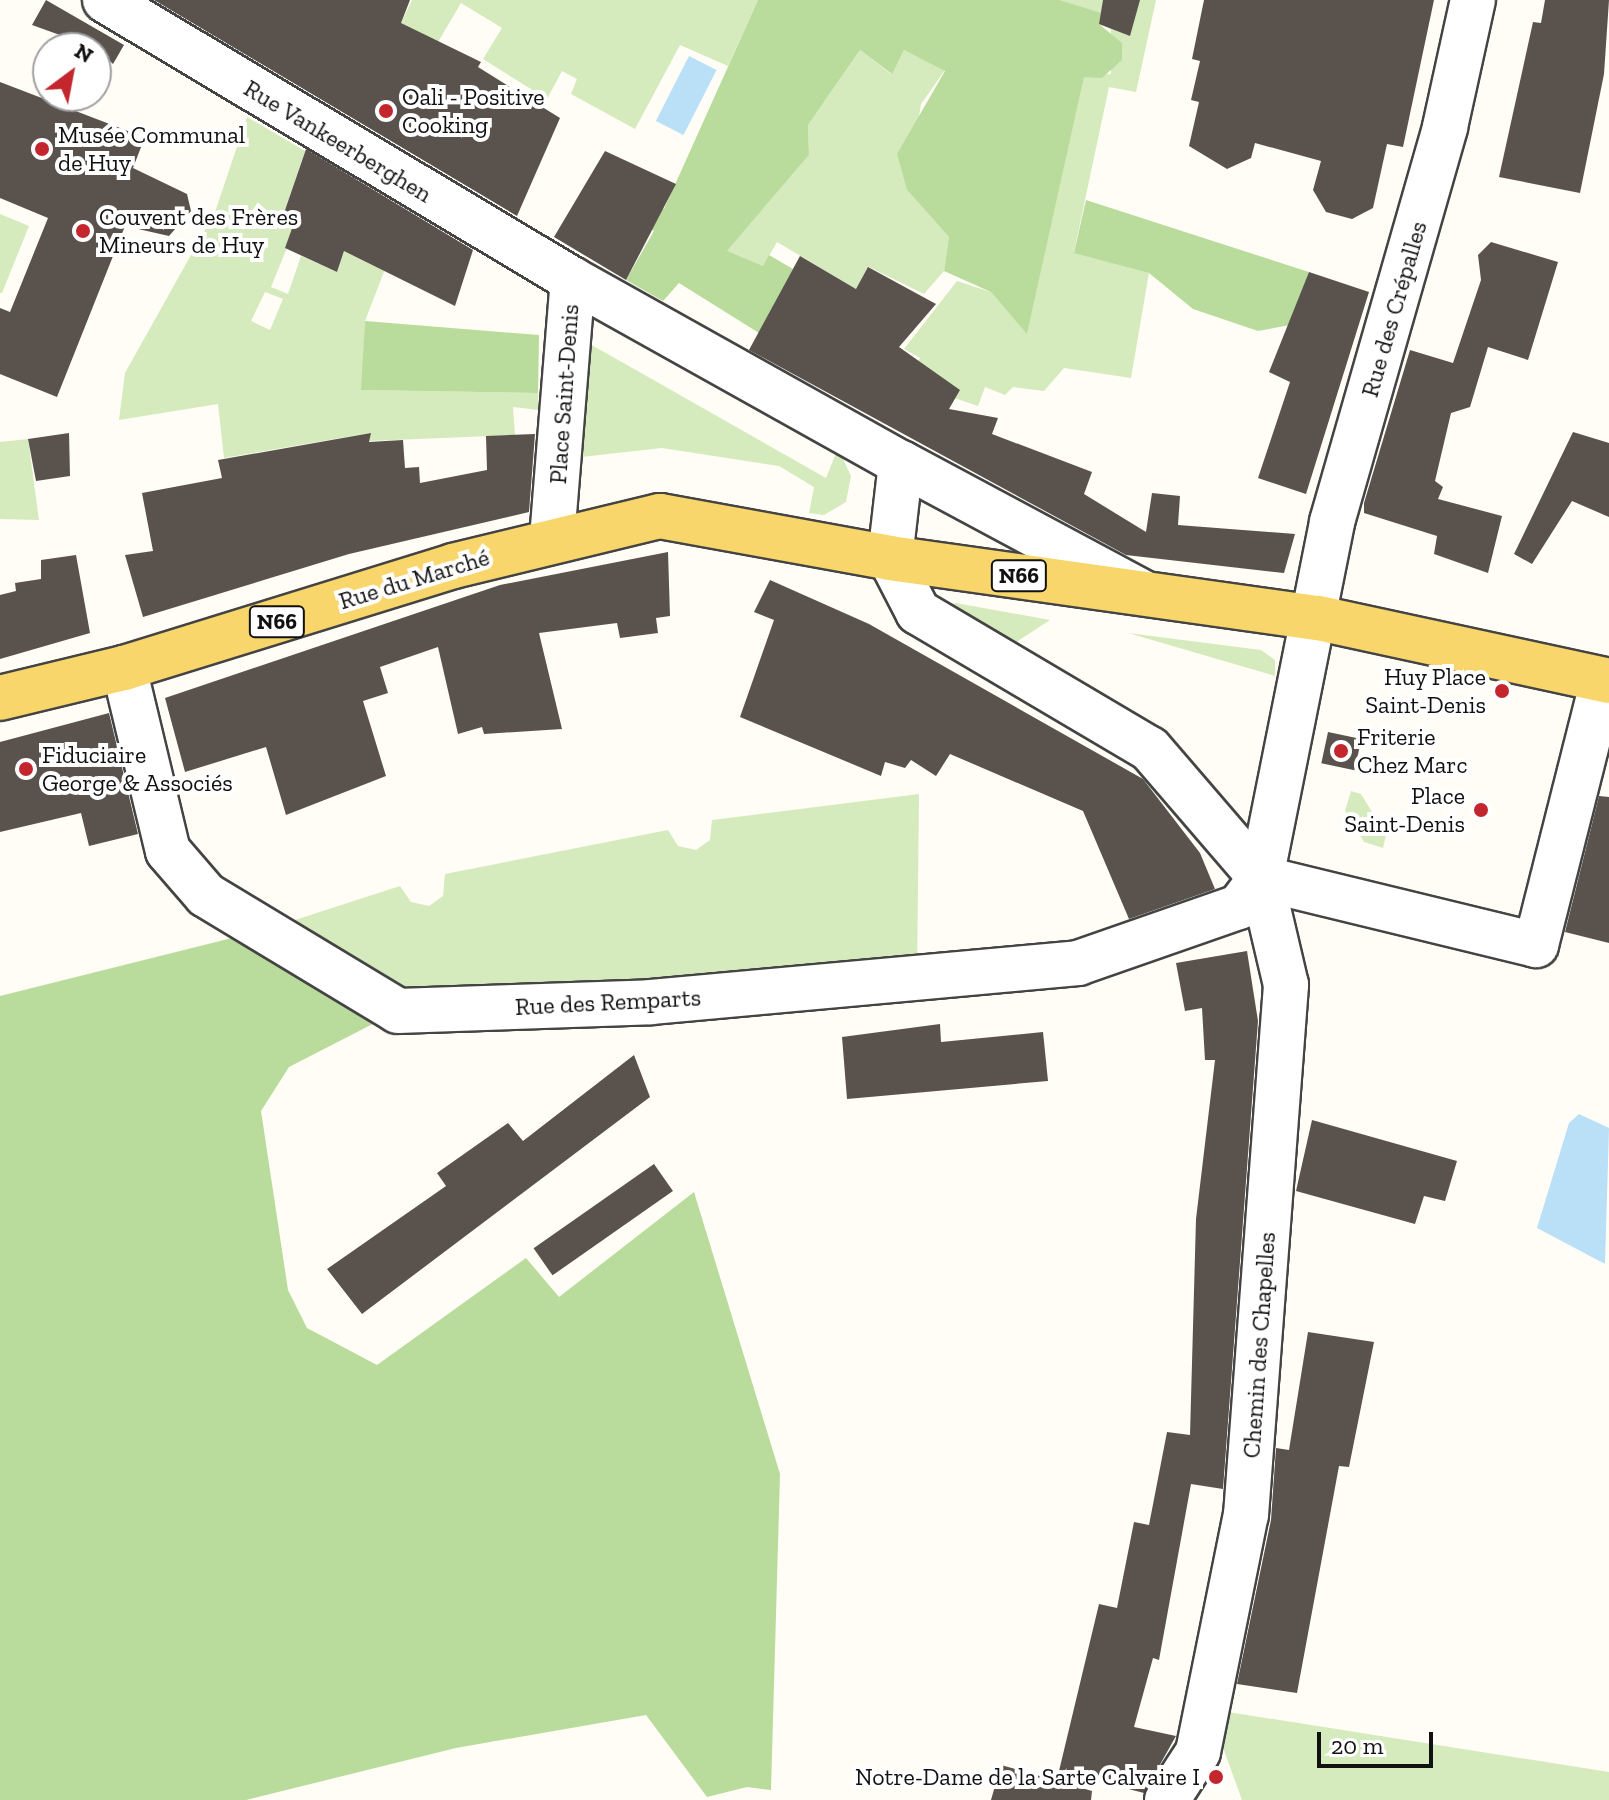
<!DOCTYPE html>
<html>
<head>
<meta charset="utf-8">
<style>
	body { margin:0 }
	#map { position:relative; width:1609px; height:1800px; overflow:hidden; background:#fffdf5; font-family:"Zilla Slab",serif }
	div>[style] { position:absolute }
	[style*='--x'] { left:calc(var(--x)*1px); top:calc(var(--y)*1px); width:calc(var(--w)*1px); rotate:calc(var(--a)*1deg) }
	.green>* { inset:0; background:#d5ebbd }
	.forest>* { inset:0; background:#b9dc9c }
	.water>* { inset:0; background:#b9e0f7; transform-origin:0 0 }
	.building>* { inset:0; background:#5a524d; transform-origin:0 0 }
	.roads { filter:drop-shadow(2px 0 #444) drop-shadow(-2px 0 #444) drop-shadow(0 2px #444) drop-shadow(0 -2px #444) }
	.minor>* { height:44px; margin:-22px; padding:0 22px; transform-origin:22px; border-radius:22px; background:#fff }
	.major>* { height:44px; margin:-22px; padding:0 22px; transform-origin:22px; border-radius:22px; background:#f9d66b }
	.dots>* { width:22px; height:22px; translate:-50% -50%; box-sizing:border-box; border:4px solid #fff; border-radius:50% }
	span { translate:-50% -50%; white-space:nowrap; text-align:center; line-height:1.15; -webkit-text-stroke:8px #fff; paint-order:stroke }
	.shield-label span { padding:2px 6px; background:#fff; border:2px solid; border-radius:6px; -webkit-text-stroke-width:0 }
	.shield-label { font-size:22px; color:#111; font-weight:700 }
	.poi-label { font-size:24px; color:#111 }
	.left { translate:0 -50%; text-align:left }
	.right { translate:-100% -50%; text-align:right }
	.street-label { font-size:24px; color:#111 }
	.north { position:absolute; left:32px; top:32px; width:80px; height:80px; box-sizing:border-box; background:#fff; border:2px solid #a0a0a0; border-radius:50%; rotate:32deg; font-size:22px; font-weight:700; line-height:32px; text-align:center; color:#111 }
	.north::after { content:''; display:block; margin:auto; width:28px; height:36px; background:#c4262e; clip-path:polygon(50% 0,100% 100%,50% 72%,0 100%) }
	.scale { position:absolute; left:1317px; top:1732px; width:116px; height:36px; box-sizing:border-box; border:4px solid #111; border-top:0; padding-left:10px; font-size:24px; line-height:28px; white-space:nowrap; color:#111; -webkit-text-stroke:6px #fff; paint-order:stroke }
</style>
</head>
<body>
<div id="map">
	<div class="green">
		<i style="clip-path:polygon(412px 0,758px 0,728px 66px,680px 45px,635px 129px,571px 94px,577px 79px,562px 71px,547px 99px,483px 59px,502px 28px,461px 3px,424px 66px,401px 23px)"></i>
		<i style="clip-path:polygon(1060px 0,1156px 0,1136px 92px,1109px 87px,1074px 252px,1149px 273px,1131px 378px,1064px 368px,1044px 391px,1013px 387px,1005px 395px,985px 387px,978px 406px,907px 382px,920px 358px,904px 349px,957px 281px,991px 292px,1027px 333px,1084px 76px,1111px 74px,1111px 29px,1099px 24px,1100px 13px)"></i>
		<i style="clip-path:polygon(860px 50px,891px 74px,904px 50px,945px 70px,921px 104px,907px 190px,949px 237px,944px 271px,924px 294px,869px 267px,856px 289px,777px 242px,763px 267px,726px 252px,809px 155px,808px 125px)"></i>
		<i style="clip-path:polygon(evenodd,247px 117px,305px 151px,283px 216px,298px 221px,271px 287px,288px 294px,301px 256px,337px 272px,356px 218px,389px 259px,365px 321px,362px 390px,538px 393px,539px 410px,513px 407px,515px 435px,369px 441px,370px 433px,224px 458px,218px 404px,119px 420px,125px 373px,215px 212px,247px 117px,265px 292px,283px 299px,270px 330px,251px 321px,265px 292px)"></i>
		<i style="clip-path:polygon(0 214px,29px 226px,2px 293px,0 293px)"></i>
		<i style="clip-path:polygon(583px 340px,826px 478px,838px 448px,851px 476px,846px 502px,824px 515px,809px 513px,814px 487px,779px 466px,662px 448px,581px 457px)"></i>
		<i style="clip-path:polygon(28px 439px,39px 520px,0 519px,0 442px)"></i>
		<i style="clip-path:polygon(956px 603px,1050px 620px,1012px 645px,948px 605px)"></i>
		<i style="clip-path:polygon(1128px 633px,1261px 650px,1275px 660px,1275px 676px)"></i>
		<i style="clip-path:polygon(1351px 791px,1361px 794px,1386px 835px,1383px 848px,1364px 842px,1345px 811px)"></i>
		<i style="clip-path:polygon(919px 794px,917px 978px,398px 1011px,264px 930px,400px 886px,411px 902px,429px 906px,443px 896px,445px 874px,668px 830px,678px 846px,696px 850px,710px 840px,712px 820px)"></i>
		<i style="clip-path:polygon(1209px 1709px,1609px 1772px,1609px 1800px,1242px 1800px)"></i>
	</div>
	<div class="forest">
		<i style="clip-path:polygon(758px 0,1060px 0,1101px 13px,1099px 24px,1122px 43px,1122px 60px,1102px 78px,1084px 77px,1027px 334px,991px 292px,944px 271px,949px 237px,907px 190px,897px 154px,945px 71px,904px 50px,892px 74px,860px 50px,808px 125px,809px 155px,727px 251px,763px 266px,769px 255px,793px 269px,759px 333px,679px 283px,663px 301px,626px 280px,654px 231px,637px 219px,646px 200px,664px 209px)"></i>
		<i style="clip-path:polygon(1086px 200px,1309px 272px,1290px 325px,1258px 331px,1193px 309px,1149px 273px,1074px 253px)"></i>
		<i style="clip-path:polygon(365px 321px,539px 335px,538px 393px,361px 390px)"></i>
		<i style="clip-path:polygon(264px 930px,398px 1011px,289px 1067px,261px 1111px,288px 1290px,307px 1328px,377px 1365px,526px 1258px,559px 1297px,694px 1192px,780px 1474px,771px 1790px,747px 1787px,707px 1797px,646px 1715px,456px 1748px,246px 1800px,0 1800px,0 996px)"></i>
	</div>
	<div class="water">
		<i style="left:689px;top:56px;width:31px;height:73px;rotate:27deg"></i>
		<i style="clip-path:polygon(1579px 1114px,1609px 1128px,1605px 1264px,1537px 1228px,1569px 1123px)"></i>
	</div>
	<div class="building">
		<i style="clip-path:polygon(46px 0,124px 45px,113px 64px,96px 48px,32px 25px)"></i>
		<i style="clip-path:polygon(154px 0,410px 0,401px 23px,481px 62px,478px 67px,560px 118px,517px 216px)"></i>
		<i style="clip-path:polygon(1103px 0,1140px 0,1130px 36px,1099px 24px)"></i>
		<i style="clip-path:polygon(1204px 0,1434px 0,1403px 147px,1387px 144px,1373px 208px,1352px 219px,1326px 212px,1313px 190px,1321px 161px,1255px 143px,1251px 158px,1227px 169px,1189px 146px,1199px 102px,1191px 100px,1200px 61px,1192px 59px)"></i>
		<i style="clip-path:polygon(1545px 0,1609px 0,1604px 74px,1580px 193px,1499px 177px,1533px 22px,1541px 23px)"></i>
		<i style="clip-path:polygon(0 82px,133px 133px,143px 142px,133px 168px,187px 194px,191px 211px,169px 236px,125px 226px,57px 397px,0 374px,0 308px,10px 312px,48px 218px,0 198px)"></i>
		<i style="clip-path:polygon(306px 149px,473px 250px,455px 306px,344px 251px,337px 272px,285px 248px,295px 220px,283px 216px)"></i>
		<i style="clip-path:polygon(605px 151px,676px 184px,626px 280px,554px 237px)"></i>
		<i style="clip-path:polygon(1491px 242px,1558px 262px,1528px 360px,1488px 347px,1470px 407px,1451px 413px,1435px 481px,1443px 487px,1438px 499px,1502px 516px,1488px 573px,1434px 554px,1437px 536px,1364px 513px,1364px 503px,1410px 350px,1453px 363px,1481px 280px,1478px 255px)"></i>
		<i style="clip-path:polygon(800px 256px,856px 289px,868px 267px,936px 304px,899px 347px,960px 390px,949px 409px,998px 418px,992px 434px,1092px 472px,1084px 494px,1146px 532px,1152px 493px,1180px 496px,1178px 525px,1295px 534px,1284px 573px,1126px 555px,749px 350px)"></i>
		<i style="clip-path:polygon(1309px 272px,1369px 292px,1306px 494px,1258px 478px,1290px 382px,1269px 372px)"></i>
		<i style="clip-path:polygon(1573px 432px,1609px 443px,1609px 517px,1572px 501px,1532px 564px,1514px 554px)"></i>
		<i style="clip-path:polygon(69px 433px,70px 476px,36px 481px,28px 439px)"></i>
		<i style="clip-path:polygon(371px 433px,369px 442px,403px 440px,405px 468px,419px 467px,420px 483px,487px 470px,486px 436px,535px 434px,529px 512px,349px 554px,143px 617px,125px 555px,153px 551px,142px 493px,222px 478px,218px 460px)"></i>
		<i style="clip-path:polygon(668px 552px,670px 616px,656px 618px,658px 633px,620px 638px,617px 623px,539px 633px,562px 729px,484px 734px,482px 727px,458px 734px,438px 647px,380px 667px,388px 693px,363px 701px,386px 776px,286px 815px,266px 747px,185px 772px,165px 698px,500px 585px)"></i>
		<i style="clip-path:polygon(76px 555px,90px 633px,0 659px,0 595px,16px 591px,15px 583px,41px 579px,41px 560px)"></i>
		<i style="clip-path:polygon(770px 580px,869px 624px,1143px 779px,1200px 853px,1215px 889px,1129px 919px,1083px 811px,950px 754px,936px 776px,911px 760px,905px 768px,885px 762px,881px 776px,740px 717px,774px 620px,754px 612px)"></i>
		<i style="clip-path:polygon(109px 713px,138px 834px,89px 846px,81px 813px,0 832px,0 742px)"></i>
		<i style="left:1328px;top:732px;width:34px;height:32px;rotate:12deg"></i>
		<i style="clip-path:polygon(1599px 796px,1609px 797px,1609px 943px,1565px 932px)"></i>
		<i style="clip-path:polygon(1247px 951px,1258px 1021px,1223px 1489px,1191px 1484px,1159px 1660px,1153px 1658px,1134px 1727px,1176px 1736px,1144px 1793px,1059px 1771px,1099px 1604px,1117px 1608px,1134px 1522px,1149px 1525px,1167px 1432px,1190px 1435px,1196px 1219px,1215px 1060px,1205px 1060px,1202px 1008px,1185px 1011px,1176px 963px)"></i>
		<i style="clip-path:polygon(940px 1024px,941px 1042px,1043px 1032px,1048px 1081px,847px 1099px,842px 1037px)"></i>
		<i style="clip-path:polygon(634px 1055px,650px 1097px,362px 1314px,327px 1269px,446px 1186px,437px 1173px,508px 1123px,523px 1141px)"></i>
		<i style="clip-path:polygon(1312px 1120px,1457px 1161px,1445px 1201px,1424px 1196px,1415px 1224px,1296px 1191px)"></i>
		<i style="left:654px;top:1164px;width:33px;height:147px;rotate:55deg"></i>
		<i style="clip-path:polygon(1308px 1332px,1374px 1342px,1349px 1467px,1339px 1466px,1297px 1693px,1237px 1684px,1271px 1520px,1276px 1448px,1289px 1450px)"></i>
		<i style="clip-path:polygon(1001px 1765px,1092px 1791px,1091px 1800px,991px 1800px)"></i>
	</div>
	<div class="roads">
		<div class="minor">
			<i style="--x:105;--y:0;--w:545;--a:30.89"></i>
			<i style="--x:573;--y:280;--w:376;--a:29.2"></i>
			<i style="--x:901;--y:463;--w:96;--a:96.6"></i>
			<i style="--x:890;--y:558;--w:61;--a:62.6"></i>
			<i style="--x:918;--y:612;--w:269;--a:30.6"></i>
			<i style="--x:1150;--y:749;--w:170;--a:49.3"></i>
			<i style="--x:1261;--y:878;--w:283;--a:13.7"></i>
			<i style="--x:1536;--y:945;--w:273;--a:-75.8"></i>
			<i style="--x:901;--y:463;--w:273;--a:28.2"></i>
			<i style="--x:552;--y:539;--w:260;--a:-85.4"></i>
			<i style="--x:124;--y:668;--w:188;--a:76.5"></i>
			<i style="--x:168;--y:851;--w:58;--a:49.2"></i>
			<i style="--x:206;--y:895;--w:224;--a:31.1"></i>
			<i style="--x:398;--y:1011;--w:253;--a:-2"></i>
			<i style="--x:651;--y:1002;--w:429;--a:-5.2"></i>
			<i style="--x:1078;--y:963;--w:170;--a:-19.2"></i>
			<i style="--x:1239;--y:907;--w:36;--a:-53"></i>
			<i style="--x:1261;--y:878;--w:363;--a:-78.7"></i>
			<i style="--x:1332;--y:522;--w:411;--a:-74"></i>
			<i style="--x:1445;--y:127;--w:130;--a:-77.6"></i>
			<i style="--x:1167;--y:1800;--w:57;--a:-57.1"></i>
			<i style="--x:1198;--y:1752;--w:242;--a:-78.6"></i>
			<i style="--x:1246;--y:1515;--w:532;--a:-85.68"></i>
			<i style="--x:1286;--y:985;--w:110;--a:-103.2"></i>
		</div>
		<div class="major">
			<i style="--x:0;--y:698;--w:128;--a:-13.6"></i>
			<i style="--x:124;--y:668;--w:344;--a:-17.2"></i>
			<i style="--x:453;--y:566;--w:213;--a:-13.6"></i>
			<i style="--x:660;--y:516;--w:234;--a:10.3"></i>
			<i style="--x:890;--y:558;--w:432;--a:8"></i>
			<i style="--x:1318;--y:618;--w:298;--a:12.2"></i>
		</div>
	</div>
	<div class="dots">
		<i style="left:386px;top:111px;background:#c4262e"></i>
		<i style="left:42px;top:149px;background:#c4262e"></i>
		<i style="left:83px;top:231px;background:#c4262e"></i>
		<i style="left:1502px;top:691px;background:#c4262e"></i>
		<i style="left:1341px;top:751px;background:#c4262e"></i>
		<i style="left:26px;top:769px;background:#c4262e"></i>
		<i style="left:1481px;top:810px;background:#c4262e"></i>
		<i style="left:1216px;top:1777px;background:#c4262e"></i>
	</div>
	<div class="shield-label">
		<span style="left:1019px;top:576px">N66</span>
		<span style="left:277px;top:622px">N66</span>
	</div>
	<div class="poi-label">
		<span class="left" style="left:402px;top:111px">Oali - Positive<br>Cooking</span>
		<span class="left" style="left:58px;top:149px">Musée Communal<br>de Huy</span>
		<span class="left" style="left:99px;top:231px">Couvent des Frères<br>Mineurs de Huy</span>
		<span class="right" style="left:1486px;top:691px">Huy Place<br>Saint-Denis</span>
		<span class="left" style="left:1357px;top:751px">Friterie<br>Chez Marc</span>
		<span class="left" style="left:42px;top:769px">Fiduciaire<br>George &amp; Associés</span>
		<span class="right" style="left:1465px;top:810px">Place<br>Saint-Denis</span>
		<span class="right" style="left:1200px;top:1777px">Notre-Dame de la Sarte Calvaire I</span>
	</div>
	<div class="street-label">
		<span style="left:338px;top:141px;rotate:31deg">Rue Vankeerberghen</span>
		<span style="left:1394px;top:309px;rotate:-74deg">Rue des Crépalles</span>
		<span style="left:564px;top:394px;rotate:-86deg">Place Saint-Denis</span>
		<span style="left:414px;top:579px;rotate:-17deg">Rue du Marché</span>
		<span style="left:608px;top:1002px;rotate:-3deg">Rue des Remparts</span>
		<span style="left:1259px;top:1345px;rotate:-86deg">Chemin des Chapelles</span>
	</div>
	<div class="north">N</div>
	<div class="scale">20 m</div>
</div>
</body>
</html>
